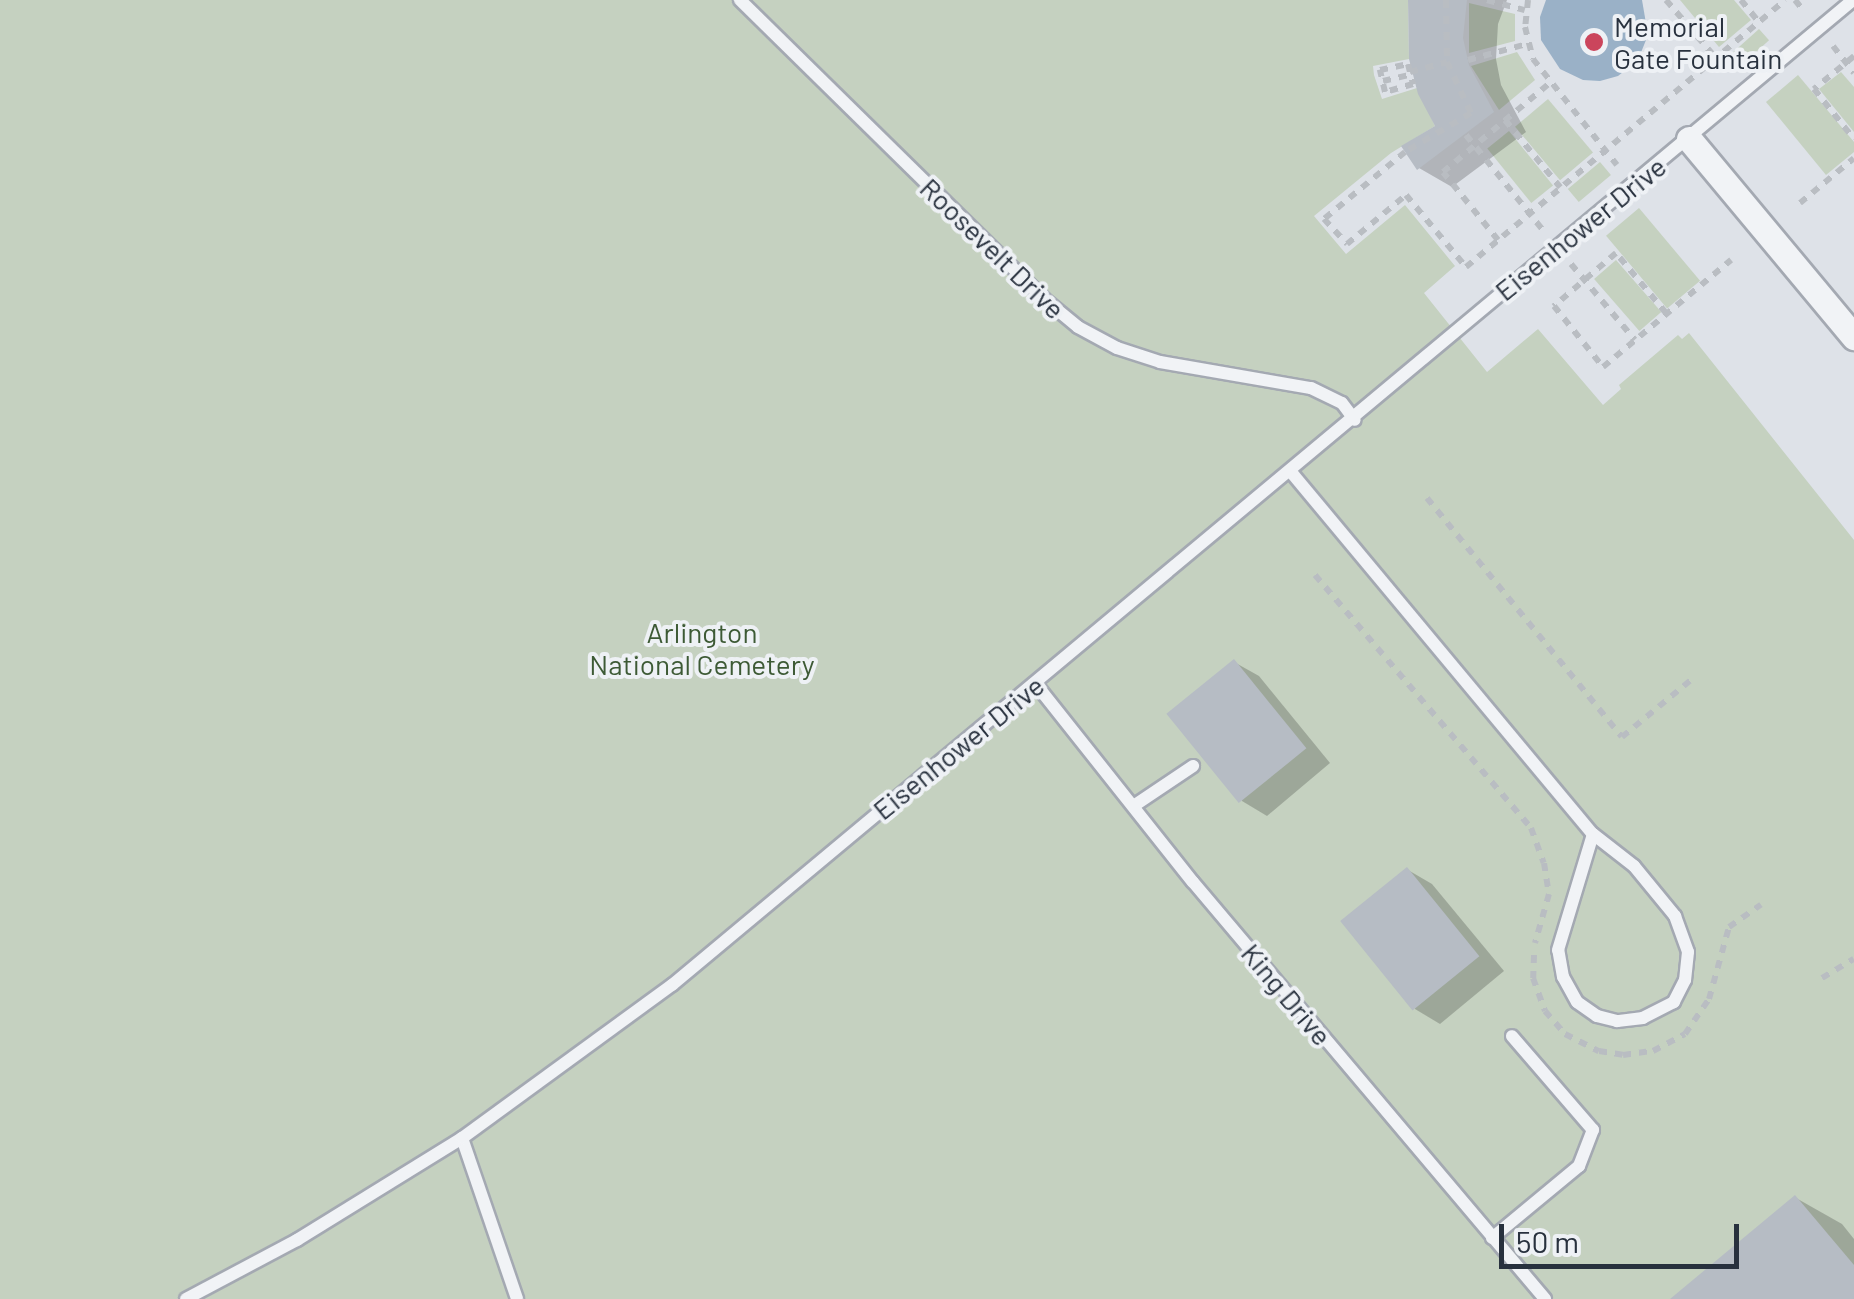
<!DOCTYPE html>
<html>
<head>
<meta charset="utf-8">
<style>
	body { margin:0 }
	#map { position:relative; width:1854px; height:1299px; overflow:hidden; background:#dee2e8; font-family:Barlow,sans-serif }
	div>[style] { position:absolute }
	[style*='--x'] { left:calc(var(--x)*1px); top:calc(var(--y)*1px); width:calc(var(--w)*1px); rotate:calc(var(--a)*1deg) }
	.green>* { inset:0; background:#c5d1c0; transform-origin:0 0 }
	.water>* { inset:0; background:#9ab1c7 }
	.shadow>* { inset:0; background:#0003 }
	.building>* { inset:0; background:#b6bcc4; transform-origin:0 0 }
	.path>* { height:6px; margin-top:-3px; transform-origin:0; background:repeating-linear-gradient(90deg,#b9bdc2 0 8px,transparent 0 16px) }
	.roads { filter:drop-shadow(2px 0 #a4a9b2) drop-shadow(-2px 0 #a4a9b2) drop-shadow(0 2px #a4a9b2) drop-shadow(0 -2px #a4a9b2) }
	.service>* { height:12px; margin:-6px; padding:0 6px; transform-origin:6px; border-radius:6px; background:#f1f3f6 }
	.minor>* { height:25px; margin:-12.5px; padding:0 12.5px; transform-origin:12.5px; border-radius:12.5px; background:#f1f3f6 }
	.dots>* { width:28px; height:28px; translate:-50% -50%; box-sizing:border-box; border:5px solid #eef1f5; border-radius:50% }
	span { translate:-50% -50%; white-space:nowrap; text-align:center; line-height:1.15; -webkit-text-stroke:8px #eef1f5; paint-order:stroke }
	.poi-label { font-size:28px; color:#28313e }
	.left { translate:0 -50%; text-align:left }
	.street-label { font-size:28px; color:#28313e }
	.park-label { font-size:28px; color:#3d5a35 }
	.scale { position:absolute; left:1499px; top:1224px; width:240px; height:45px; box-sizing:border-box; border:5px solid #28313e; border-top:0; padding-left:12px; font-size:30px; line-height:35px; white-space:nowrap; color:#28313e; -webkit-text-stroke:8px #eef1f5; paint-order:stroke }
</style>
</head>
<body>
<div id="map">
	<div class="green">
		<i style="clip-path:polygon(0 0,1408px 0,1409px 59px,1373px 66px,1374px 75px,1382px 99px,1417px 88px,1435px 126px,1391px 153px,1314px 216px,1346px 254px,1405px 205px,1455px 266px,1424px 293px,1487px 372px,1538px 329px,1603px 405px,1621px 389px,1619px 385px,1678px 335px,1682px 339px,1689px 333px,1854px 540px,1854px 1299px,0 1299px)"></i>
		<i style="clip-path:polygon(1680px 0,1734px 0,1751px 20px,1719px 47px)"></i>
		<i style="clip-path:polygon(1469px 3px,1515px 14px,1515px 41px,1469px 53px)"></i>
		<i style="left:1759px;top:29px;width:15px;height:42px;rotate:48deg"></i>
		<i style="clip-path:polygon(1517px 52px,1535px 80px,1499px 110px,1471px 66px)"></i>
		<i style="clip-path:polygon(1841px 72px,1854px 87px,1854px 132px,1819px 89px)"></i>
		<i style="clip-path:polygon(1798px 75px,1854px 142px,1854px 152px,1826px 175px,1766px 102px)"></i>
		<i style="left:1548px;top:99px;width:70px;height:43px;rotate:50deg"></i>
		<i style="left:1509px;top:131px;width:70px;height:28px;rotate:51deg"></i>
		<i style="left:1600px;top:162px;width:17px;height:42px;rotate:50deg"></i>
		<i style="left:1639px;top:208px;width:95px;height:43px;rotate:50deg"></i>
		<i style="left:1616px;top:260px;width:69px;height:29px;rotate:49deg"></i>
	</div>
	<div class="water">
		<i style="clip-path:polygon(1546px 0,1642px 0,1648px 35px,1638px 60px,1618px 76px,1600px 81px,1583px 80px,1560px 69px,1541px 40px,1540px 17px)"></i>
	</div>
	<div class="shadow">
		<i style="clip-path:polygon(1411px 0,1507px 0,1498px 24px,1496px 59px,1501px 85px,1526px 132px,1452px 187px,1419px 168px,1438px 127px)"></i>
		<i style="clip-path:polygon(1234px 662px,1259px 676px,1330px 763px,1267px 816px,1242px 801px)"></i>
		<i style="clip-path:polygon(1408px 870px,1432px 884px,1504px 971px,1440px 1024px,1415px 1009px)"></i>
		<i style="clip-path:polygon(1796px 1198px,1842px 1224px,1854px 1239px,1854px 1299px,1674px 1299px)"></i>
	</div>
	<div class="building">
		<i style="clip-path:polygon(1408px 0,1467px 0,1463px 38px,1469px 65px,1494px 112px,1417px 170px,1401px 146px,1435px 126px,1418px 94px,1409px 59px)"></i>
		<i style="left:1234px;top:659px;width:115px;height:87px;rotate:51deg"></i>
		<i style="left:1407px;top:867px;width:115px;height:86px;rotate:51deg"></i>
		<i style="clip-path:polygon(1795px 1195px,1854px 1265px,1854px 1299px,1670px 1299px)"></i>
	</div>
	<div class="path">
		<i style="--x:1446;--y:0;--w:62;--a:89.1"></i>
		<i style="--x:1447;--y:62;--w:56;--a:64.8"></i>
		<i style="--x:1471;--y:113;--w:77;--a:149.4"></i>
		<i style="--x:1405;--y:152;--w:105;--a:140.4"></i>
		<i style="--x:1324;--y:219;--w:34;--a:47"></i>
		<i style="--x:1347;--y:244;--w:77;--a:-39.7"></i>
		<i style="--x:1406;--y:195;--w:94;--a:50.2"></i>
		<i style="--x:1466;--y:267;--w:416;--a:-39.9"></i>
		<i style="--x:1487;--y:0;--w:39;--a:15"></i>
		<i style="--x:1528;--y:0;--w:27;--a:96"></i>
		<i style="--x:1525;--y:27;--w:33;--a:76"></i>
		<i style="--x:1533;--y:59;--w:135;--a:51.6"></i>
		<i style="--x:1666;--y:0;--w:95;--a:49.3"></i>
		<i style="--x:1741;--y:0;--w:28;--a:51"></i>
		<i style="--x:1795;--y:0;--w:13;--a:51"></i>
		<i style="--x:1833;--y:46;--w:34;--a:52"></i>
		<i style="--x:1854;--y:56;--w:52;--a:140.5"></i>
		<i style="--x:1814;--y:89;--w:64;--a:51.3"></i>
		<i style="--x:1468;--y:60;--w:61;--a:-15.2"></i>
		<i style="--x:1408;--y:64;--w:21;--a:76"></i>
		<i style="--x:1413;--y:84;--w:29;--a:164"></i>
		<i style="--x:1385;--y:92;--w:23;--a:-103"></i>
		<i style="--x:1380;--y:70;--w:29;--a:-12"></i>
		<i style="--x:1410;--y:72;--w:38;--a:-15"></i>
		<i style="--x:1383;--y:81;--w:26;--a:-13"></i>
		<i style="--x:1505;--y:120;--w:87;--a:50.6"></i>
		<i style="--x:1466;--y:135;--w:121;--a:51"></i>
		<i style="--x:1800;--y:203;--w:70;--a:-39.8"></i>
		<i style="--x:1498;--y:240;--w:87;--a:-129"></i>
		<i style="--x:1443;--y:172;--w:139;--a:-39.8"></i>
		<i style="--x:1571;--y:264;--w:99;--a:49.9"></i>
		<i style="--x:1666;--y:313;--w:78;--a:-129.8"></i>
		<i style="--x:1616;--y:253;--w:82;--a:139.5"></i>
		<i style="--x:1554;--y:306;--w:78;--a:51.2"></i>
		<i style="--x:1603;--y:367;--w:167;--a:-39.9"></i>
		<i style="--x:1427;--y:498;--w:308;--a:50.8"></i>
		<i style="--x:1622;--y:737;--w:89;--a:-39.6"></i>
		<i style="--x:1315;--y:575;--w:333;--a:49.5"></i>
		<i style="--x:1531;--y:828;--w:37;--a:70"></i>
		<i style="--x:1544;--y:863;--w:31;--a:81"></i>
		<i style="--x:1549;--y:894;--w:51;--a:105.9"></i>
		<i style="--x:1534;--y:955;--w:23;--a:92"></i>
		<i style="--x:1533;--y:978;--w:35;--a:70"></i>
		<i style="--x:1545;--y:1011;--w:30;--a:49"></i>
		<i style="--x:1565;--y:1034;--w:38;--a:27"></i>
		<i style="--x:1599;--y:1051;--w:24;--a:9"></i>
		<i style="--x:1623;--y:1055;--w:30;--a:-8"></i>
		<i style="--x:1653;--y:1051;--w:36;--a:-28"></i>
		<i style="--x:1685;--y:1034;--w:42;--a:-55.6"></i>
		<i style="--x:1709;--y:999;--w:75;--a:-74.5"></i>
		<i style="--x:1729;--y:927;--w:39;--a:-35"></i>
		<i style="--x:1822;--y:978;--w:37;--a:-31"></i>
	</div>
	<div class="roads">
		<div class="service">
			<i style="--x:740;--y:0;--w:425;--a:44.5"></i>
			<i style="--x:1043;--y:298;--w:45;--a:39.6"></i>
			<i style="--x:1078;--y:327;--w:44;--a:28.3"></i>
			<i style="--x:1117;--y:348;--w:45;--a:18"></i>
			<i style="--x:1160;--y:362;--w:153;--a:9.8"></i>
			<i style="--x:1311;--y:388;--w:34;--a:26"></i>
			<i style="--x:1342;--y:403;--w:21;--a:53"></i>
			<i style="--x:1291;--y:472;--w:471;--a:50.2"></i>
			<i style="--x:1593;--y:834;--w:52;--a:38"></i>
			<i style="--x:1634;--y:866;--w:65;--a:50.6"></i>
			<i style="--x:1675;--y:916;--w:38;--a:70"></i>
			<i style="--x:1688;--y:952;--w:28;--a:96"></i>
			<i style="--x:1685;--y:980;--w:25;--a:117"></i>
			<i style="--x:1674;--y:1002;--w:35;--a:153"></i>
			<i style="--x:1643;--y:1018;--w:26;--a:173"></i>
			<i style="--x:1617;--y:1021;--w:21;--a:-166"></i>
			<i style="--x:1597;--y:1016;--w:24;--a:-145"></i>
			<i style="--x:1577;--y:1002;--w:29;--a:-119"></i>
			<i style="--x:1563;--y:977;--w:27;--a:-100"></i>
			<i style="--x:1558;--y:950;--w:121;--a:-73.2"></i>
			<i style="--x:1035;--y:683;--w:254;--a:51.6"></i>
			<i style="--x:1193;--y:882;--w:546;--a:49.83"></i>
			<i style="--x:1135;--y:805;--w:70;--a:-33.9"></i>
			<i style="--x:462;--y:1138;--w:170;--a:71.1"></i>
			<i style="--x:1492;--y:1238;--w:113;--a:-39.6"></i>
			<i style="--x:1579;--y:1166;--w:39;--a:-69"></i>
			<i style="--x:1593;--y:1130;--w:124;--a:-130.8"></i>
			<i style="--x:186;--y:1299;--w:126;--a:-28"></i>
			<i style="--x:297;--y:1240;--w:194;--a:-31.7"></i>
			<i style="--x:462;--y:1138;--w:260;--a:-36.1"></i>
			<i style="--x:672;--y:985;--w:1538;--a:-39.83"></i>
		</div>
		<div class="minor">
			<i style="--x:1689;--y:139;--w:258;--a:50.2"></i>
		</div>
	</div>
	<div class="dots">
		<i style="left:1594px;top:42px;background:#cb455c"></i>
	</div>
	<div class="poi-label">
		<span class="left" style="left:1614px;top:42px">Memorial<br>Gate Fountain</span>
	</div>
	<div class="street-label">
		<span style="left:1580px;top:228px;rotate:-39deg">Eisenhower Drive</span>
		<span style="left:993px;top:248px;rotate:44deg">Roosevelt Drive</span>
		<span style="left:958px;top:747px;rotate:-39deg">Eisenhower Drive</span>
		<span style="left:1287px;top:994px;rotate:50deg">King Drive</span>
	</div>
	<div class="park-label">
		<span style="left:702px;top:648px">Arlington<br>National Cemetery</span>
	</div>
	<div class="scale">50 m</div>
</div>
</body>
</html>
